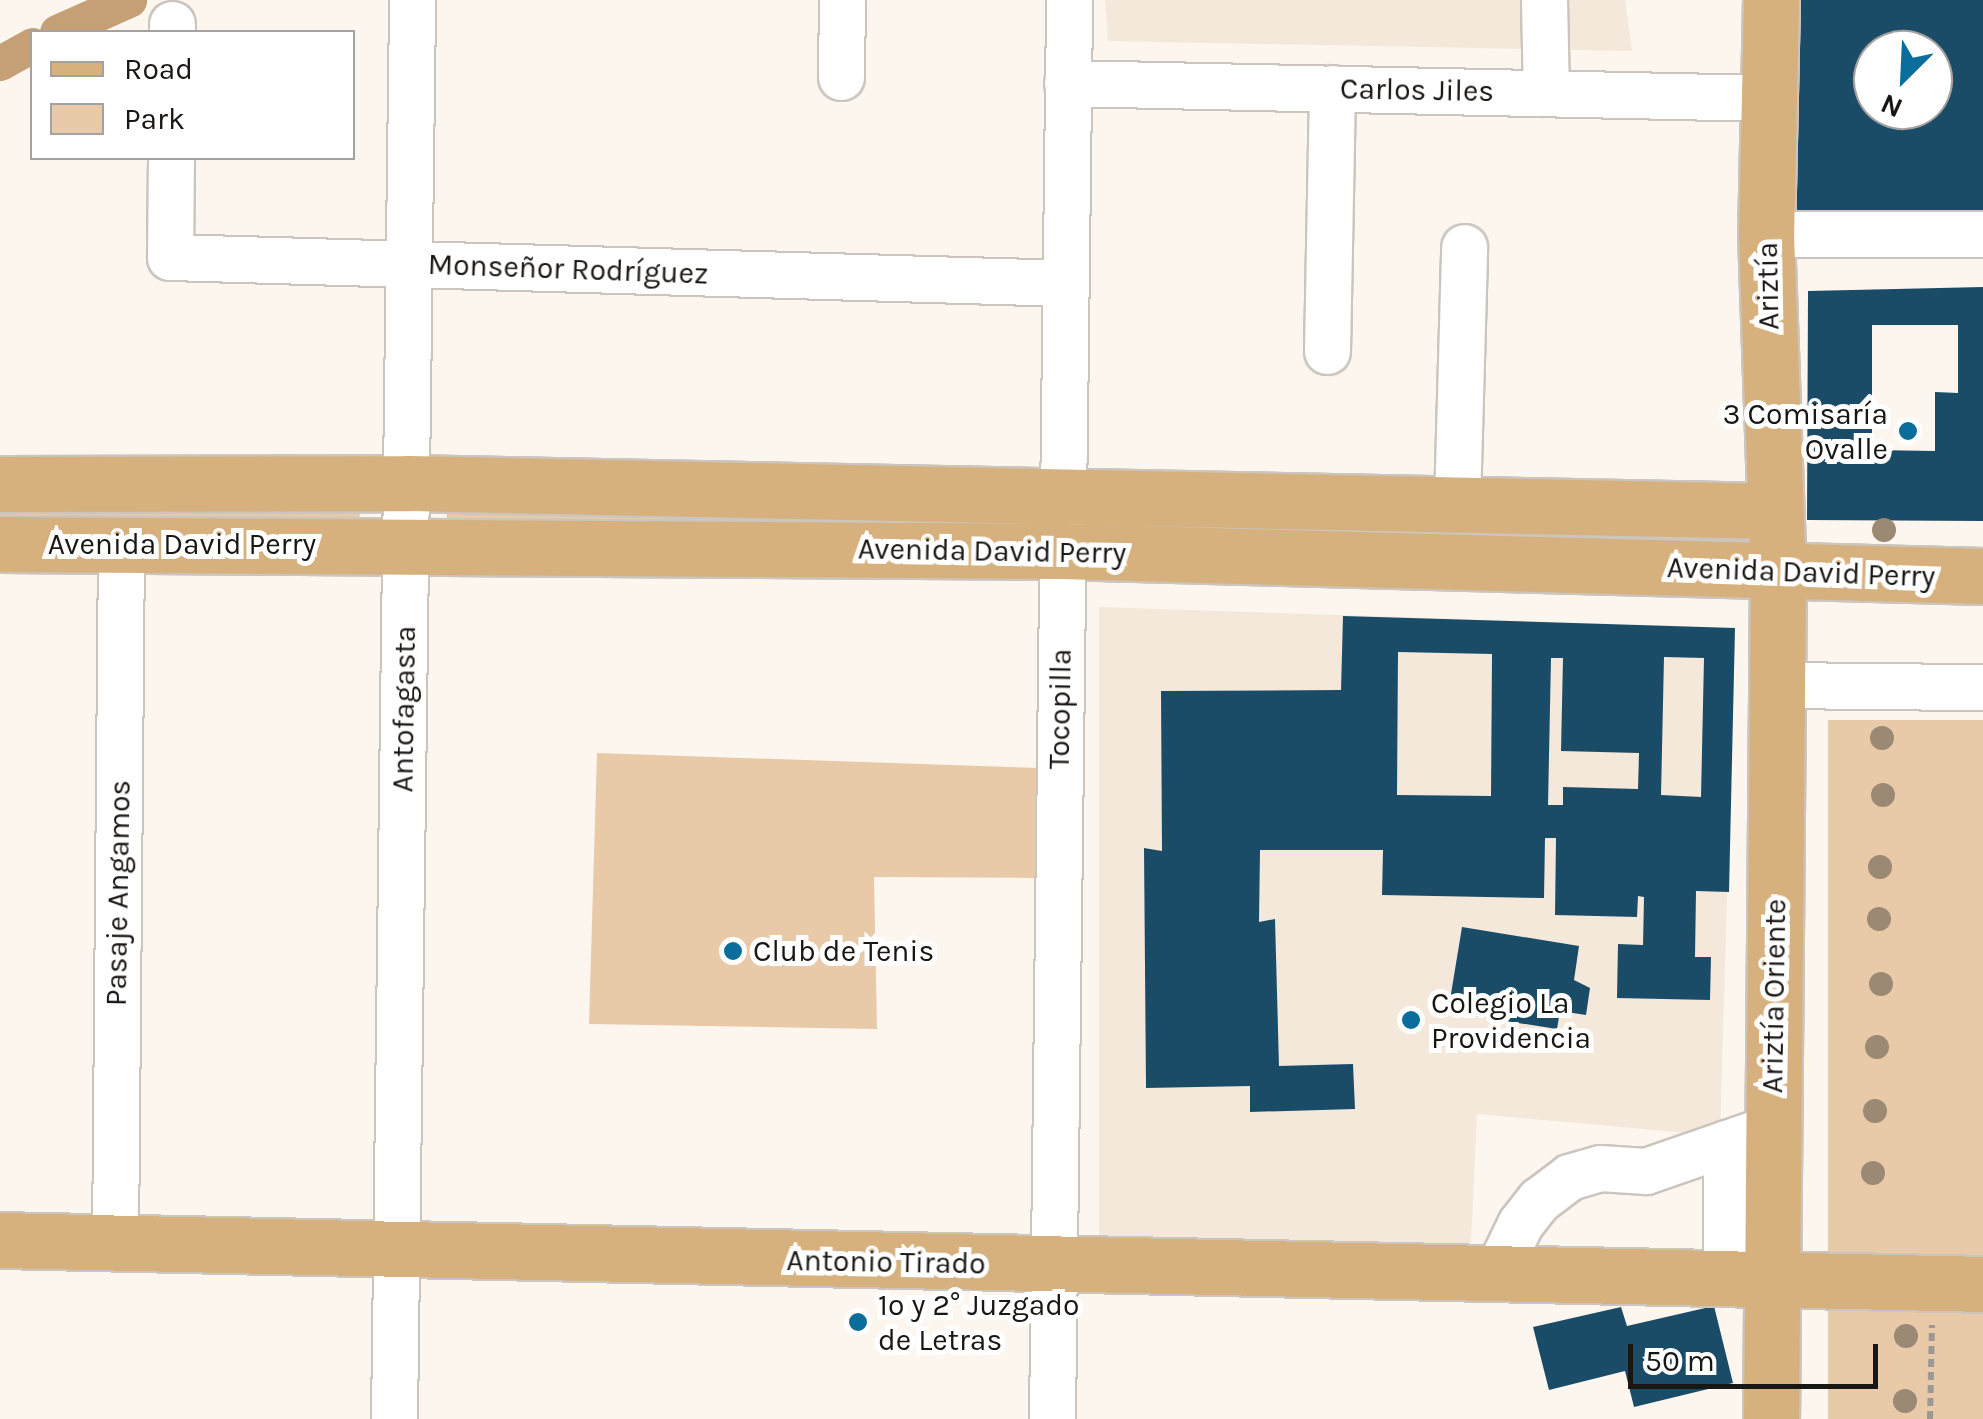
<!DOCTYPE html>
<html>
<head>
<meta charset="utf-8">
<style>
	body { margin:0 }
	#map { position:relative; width:1983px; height:1419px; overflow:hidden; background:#fdf6ef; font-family:Karla,sans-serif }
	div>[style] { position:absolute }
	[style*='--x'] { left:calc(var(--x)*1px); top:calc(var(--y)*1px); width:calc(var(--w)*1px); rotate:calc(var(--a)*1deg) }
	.built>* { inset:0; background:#f4e8db }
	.green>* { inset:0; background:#e8c9a8; transform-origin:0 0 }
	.canal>* { height:35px; margin:-17.5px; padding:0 17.5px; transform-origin:17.5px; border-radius:17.5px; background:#c5a077 }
	.building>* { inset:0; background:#1a4c68 }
	.path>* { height:6px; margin-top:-3px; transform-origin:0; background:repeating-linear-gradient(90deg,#9d9893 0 8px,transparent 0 13px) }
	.roads { filter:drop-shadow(2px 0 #cbc5be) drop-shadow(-2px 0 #cbc5be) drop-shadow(0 2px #cbc5be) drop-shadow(0 -2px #cbc5be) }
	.minor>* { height:45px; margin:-22.5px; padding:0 22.5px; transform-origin:22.5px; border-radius:22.5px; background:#fff }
	.major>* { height:55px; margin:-27.5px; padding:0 27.5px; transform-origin:27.5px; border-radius:27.5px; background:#d6b07d }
	.trees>* { width:24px; height:24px; margin:-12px; border-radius:50%; background:#9b8973 }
	.dots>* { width:28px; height:28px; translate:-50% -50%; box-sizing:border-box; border:5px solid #fff; border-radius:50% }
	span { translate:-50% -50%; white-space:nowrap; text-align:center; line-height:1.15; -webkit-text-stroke:10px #fff; paint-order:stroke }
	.street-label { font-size:30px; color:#191714 }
	.poi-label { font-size:30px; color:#191714 }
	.right { translate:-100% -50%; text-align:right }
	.left { translate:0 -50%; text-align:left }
	.legend { position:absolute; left:30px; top:30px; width:325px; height:130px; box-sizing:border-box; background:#fff; border:2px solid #a3a2a1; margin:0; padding:12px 18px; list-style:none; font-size:30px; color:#191714 }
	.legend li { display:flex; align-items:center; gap:20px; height:50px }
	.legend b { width:50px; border:2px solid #a3a2a1 }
	.north { position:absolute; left:1853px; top:30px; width:100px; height:100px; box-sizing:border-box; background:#fff; border:2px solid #a3a2a1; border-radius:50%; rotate:204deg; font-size:28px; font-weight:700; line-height:40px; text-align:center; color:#191714 }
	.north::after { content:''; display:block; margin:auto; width:35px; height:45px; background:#0a6d9b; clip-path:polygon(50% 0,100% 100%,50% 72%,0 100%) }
	.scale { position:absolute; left:1628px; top:1344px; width:250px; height:45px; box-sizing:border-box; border:5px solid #191714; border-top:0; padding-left:12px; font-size:30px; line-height:35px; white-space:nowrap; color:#191714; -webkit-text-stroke:8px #fff; paint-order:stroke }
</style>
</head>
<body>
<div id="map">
	<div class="built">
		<i style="clip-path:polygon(1105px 0,1625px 0,1632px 51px,1108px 41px)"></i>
		<i style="clip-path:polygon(1099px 607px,1735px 628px,1720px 1136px,1477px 1114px,1470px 1262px,1099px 1247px)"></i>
	</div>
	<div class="green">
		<i style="clip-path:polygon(0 497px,357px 504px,360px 515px,356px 526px,0 526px)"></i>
		<i style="left:447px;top:502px;width:569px;height:20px;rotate:1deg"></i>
		<i style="left:1828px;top:720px;width:155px;height:699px"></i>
		<i style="clip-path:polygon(597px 753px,1038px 768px,1039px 878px,874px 877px,877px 1029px,589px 1024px)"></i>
	</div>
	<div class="canal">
		<i style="--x:57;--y:32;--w:79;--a:-24"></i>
		<i style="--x:0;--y:63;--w:37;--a:-29"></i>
	</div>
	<div class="building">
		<i style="clip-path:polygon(evenodd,1795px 0,1983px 0,1983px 224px,1788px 217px,1795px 0,1873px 50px,1933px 50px,1933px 110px,1873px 110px,1873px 50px)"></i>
		<i style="clip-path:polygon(evenodd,1983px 287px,1983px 521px,1807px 520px,1808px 291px,1983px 287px,1872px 325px,1958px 325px,1958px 393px,1935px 392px,1935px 451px,1872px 450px,1872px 325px)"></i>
		<i style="clip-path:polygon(evenodd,1343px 616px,1735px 628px,1729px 892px,1696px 891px,1695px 957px,1711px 957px,1710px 1000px,1617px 998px,1618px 944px,1643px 945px,1644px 897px,1638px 896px,1637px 917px,1555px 915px,1556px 838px,1545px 838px,1544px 898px,1382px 895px,1383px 850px,1260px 850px,1259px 922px,1275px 919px,1279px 1066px,1353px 1064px,1355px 1109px,1250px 1112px,1250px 1086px,1146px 1088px,1144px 848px,1162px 851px,1161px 691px,1341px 690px,1343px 616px,1398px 652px,1492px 654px,1491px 796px,1397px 795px,1398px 652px,1343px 616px,1664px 657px,1704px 658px,1701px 797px,1661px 795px,1664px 657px,1343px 616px,1551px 658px,1563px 658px,1561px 751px,1639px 753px,1638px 789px,1563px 787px,1563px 805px,1548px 805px,1551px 658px)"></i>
		<i style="clip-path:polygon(1462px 927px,1579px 946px,1574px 980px,1590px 988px,1586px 1015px,1560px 1011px,1557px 1029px,1448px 1012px)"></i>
		<i style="clip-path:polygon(1714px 1306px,1733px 1383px,1634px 1407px,1625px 1371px,1549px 1390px,1533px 1327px,1621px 1307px,1627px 1326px)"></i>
	</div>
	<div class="path">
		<i style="--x:1930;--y:1419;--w:94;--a:-88.8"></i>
	</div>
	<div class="roads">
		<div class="minor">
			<i style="--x:1544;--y:0;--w:93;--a:88.8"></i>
			<i style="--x:172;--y:32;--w:8;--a:-90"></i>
			<i style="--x:841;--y:77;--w:77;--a:-89.3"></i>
			<i style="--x:1067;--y:83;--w:699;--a:1.23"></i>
			<i style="--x:171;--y:158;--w:99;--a:90.6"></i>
			<i style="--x:170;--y:257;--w:895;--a:1.66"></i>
			<i style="--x:1766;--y:234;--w:217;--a:0"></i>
			<i style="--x:1327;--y:351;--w:263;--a:-88.9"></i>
			<i style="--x:1457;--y:504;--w:257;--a:-88.4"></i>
			<i style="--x:1777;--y:685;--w:206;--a:0.6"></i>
			<i style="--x:1726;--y:1143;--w:118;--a:90"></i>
			<i style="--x:1726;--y:1261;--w:33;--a:40"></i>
			<i style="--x:115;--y:1244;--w:701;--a:-89.51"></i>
			<i style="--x:1495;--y:1276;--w:58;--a:-64.3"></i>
			<i style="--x:1520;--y:1224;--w:31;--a:-52"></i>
			<i style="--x:1539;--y:1200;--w:38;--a:-37"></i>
			<i style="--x:1569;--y:1177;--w:32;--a:-16"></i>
			<i style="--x:1600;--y:1168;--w:46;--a:3.7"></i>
			<i style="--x:1646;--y:1171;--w:134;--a:-19.1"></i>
			<i style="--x:394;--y:1419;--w:1419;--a:-89.27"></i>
			<i style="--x:1052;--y:1419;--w:1419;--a:-89.31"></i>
		</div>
		<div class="major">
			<i style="--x:1771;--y:0;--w:234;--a:91.2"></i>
			<i style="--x:1766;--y:234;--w:338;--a:88"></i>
			<i style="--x:1778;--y:572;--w:847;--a:90.47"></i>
			<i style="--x:0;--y:484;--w:408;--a:-0.1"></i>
			<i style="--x:408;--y:483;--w:1365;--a:1.18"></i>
			<i style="--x:0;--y:544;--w:1061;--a:0.38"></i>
			<i style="--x:1061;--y:551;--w:922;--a:1.55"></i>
			<i style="--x:0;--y:1240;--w:1983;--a:1.27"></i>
		</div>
	</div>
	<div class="trees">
		<i style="left:1884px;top:530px"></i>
		<i style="left:1882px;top:738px"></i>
		<i style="left:1883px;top:795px"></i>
		<i style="left:1880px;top:867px"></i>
		<i style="left:1879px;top:919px"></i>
		<i style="left:1881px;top:984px"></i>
		<i style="left:1877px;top:1047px"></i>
		<i style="left:1875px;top:1111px"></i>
		<i style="left:1873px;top:1173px"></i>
		<i style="left:1906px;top:1336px"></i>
		<i style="left:1905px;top:1401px"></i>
	</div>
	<div class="dots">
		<i style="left:1908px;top:431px;background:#0a6d9b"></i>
		<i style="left:733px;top:951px;background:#0a6d9b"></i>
		<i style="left:1411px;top:1020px;background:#0a6d9b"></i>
		<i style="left:858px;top:1322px;background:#0a6d9b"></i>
	</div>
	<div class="street-label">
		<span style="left:1417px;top:90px;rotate:1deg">Carlos Jiles</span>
		<span style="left:568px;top:269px;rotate:2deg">Monseñor Rodríguez</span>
		<span style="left:1768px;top:286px;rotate:-91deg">Ariztía</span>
		<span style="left:182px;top:544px">Avenida David Perry</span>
		<span style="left:992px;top:551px;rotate:1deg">Avenida David Perry</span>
		<span style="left:1801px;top:572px;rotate:2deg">Avenida David Perry</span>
		<span style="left:404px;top:709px;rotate:-89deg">Antofagasta</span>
		<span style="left:1060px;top:709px;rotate:-89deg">Tocopilla</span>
		<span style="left:118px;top:893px;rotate:-89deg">Pasaje Angamos</span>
		<span style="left:1774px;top:996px;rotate:-89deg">Ariztía Oriente</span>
		<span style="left:886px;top:1262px;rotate:1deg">Antonio Tirado</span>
	</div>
	<div class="poi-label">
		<span class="right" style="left:1888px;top:431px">3 Comisaría<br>Ovalle</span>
		<span class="left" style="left:753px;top:951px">Club de Tenis</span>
		<span class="left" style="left:1431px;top:1020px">Colegio La<br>Providencia</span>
		<span class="left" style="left:878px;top:1322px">1º y 2° Juzgado<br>de Letras</span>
	</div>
	<ul class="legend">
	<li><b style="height:12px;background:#d6b07d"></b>Road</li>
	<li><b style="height:28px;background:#e8c9a8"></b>Park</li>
	</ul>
	<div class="north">N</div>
	<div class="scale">50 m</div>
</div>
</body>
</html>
